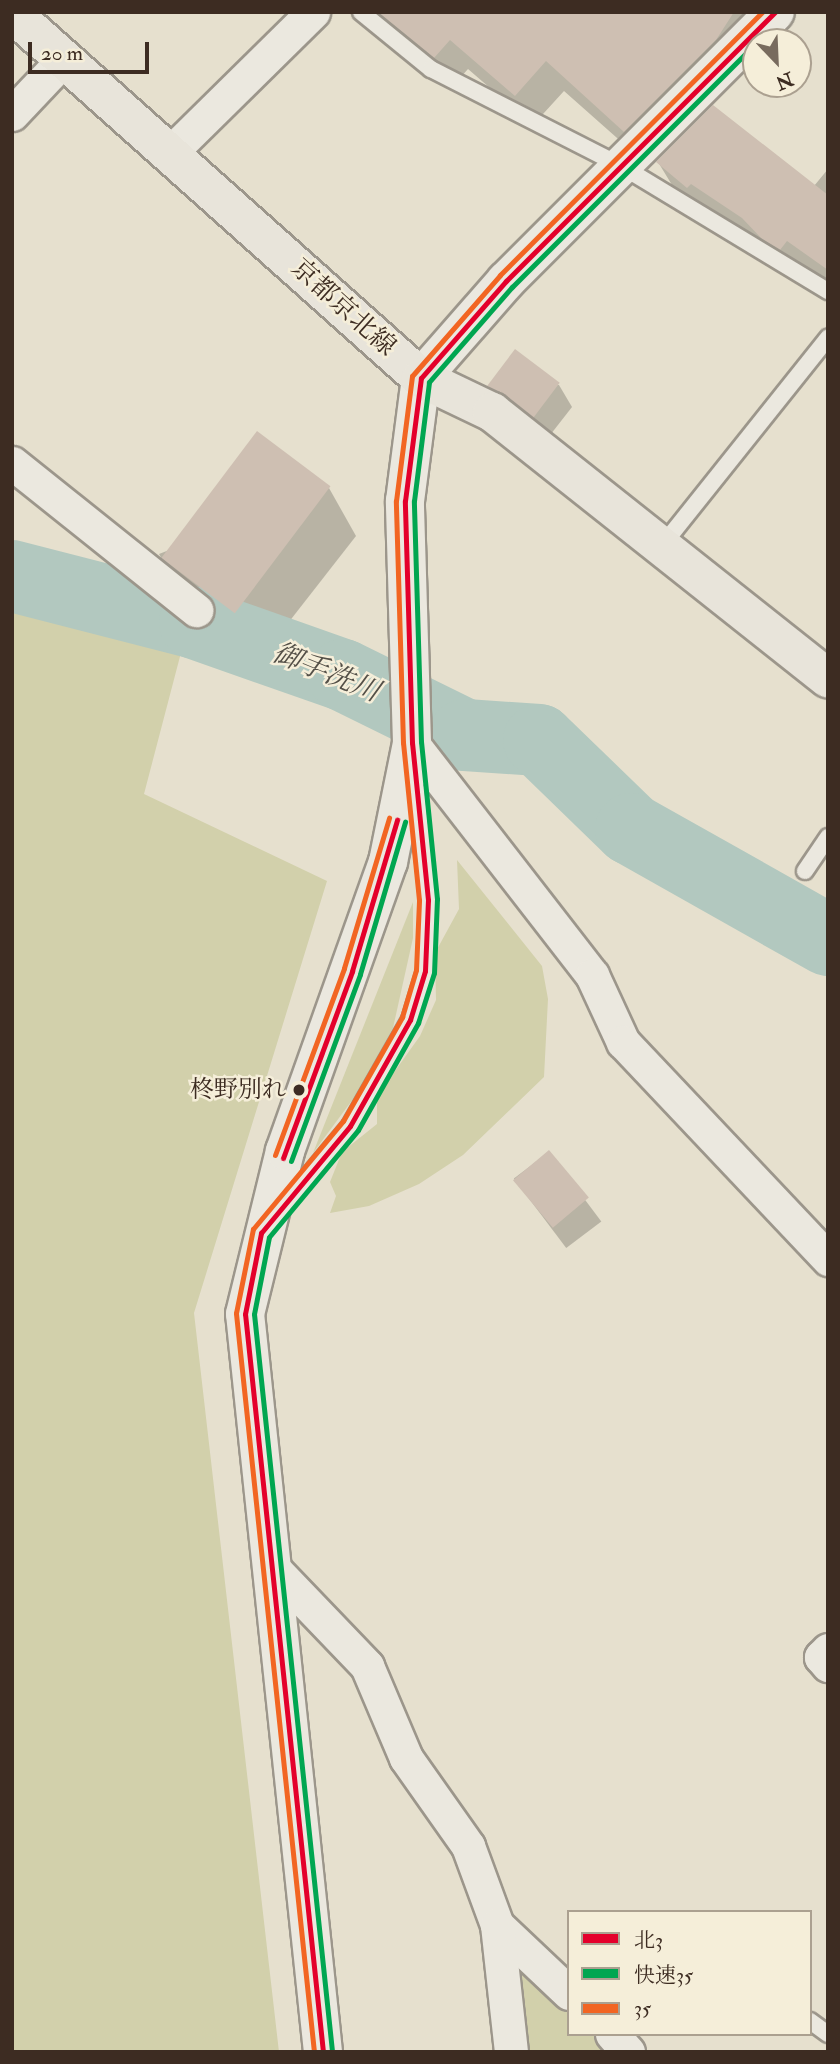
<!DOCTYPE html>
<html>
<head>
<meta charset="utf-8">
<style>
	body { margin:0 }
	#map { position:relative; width:840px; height:2064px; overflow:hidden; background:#e6e0ce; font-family:"IM FELL Double Pica","Noto Serif JP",serif }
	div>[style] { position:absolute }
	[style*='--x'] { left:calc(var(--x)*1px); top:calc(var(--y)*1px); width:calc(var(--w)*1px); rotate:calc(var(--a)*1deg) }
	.green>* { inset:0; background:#d2d0ab }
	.shadow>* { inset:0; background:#0003; transform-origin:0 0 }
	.river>* { height:72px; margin:-36px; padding:0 36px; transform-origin:36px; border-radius:36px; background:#b2c8bf }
	.building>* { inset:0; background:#cebfb2; transform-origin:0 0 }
	.roads { filter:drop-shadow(2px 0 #9c968b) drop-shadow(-2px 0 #9c968b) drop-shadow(0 2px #9c968b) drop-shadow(0 -2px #9c968b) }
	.lane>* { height:16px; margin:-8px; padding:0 8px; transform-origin:8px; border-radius:8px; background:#ebe8df }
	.street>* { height:33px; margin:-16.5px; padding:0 16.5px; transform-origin:16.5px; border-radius:16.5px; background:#ebe8df }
	.secondary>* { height:38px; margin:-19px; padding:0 19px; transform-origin:19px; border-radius:19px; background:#ebe8df }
	.primary>* { height:38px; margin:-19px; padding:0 19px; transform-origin:19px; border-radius:19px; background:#e8e4da }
	.bus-1>* { height:5px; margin:-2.5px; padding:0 2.5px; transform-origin:2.5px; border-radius:2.5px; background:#e4002b }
	.bus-2>* { height:5px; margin:-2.5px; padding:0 2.5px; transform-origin:2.5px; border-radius:2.5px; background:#00a651 }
	.bus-3>* { height:5px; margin:-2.5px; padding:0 2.5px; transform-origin:2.5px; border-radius:2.5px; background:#f26522 }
	.dots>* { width:19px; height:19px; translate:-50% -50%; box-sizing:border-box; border:4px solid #f5eed9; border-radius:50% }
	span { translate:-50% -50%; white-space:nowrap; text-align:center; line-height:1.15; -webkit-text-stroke:5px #f5eed9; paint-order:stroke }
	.bus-label { font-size:24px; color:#3d2c22 }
	.right { translate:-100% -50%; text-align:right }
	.street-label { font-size:26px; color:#3d2c22 }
	.water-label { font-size:28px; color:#545048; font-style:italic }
	.frame { position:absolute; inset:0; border:14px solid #3d2c22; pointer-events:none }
	.legend { position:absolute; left:567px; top:1910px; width:245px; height:126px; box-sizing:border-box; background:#f5eed9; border:2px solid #aba090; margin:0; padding:9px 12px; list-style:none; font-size:21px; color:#3d2c22 }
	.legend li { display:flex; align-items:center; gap:14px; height:35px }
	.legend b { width:35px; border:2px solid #aba090 }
	.north { position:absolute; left:742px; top:28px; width:70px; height:70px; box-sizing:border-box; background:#f5eed9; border:2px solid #aba090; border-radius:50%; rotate:157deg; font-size:19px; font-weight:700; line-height:28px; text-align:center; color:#3d2c22 }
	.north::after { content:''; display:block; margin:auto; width:24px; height:32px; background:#786b5e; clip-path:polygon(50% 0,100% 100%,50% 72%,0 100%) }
	.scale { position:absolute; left:28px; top:42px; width:121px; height:32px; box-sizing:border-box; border:4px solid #3d2c22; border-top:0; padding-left:9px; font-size:21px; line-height:24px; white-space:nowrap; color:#3d2c22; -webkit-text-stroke:5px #f5eed9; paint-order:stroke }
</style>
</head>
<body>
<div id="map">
	<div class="green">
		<i style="clip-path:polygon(12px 589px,183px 645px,144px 794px,327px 881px,194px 1313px,279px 2052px,12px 2052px)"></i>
		<i style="clip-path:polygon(457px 860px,542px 966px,548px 999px,544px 1077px,463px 1155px,419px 1184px,369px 1206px,330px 1213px,336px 1196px,330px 1182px,342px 1152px,377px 1124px,377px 1096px,420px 1036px,436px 1000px,435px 953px,459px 909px)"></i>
		<i style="clip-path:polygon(413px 902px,413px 938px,393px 1028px,359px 1091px,313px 1153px)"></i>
		<i style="clip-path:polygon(500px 1947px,569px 2009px,569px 2034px,597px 2034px,616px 2052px,511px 2052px)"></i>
	</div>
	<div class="shadow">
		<i style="clip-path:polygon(377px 12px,797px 12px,643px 161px,564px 91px,533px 125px,468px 69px,452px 87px,392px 38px)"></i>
		<i style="clip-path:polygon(658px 162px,814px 186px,828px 169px,828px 282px,801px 263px,794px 272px,705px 206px,701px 211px,672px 185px)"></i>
		<i style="clip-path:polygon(489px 385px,559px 385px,572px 407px,547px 439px,502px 408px)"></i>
		<i style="clip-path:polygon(329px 488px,356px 536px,260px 659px,187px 602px,159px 554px)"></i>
		<i style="left:549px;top:1152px;width:87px;height:44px;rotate:53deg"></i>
	</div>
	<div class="river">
		<i style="--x:12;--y:576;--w:189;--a:14.4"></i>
		<i style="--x:195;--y:623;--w:157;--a:19.4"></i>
		<i style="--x:343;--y:675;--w:136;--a:26.2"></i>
		<i style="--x:465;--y:735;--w:74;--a:3.9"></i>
		<i style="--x:539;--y:740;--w:128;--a:44.1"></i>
		<i style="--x:631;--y:829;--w:226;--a:29.4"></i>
	</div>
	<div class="building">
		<i style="clip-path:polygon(378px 12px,734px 12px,716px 40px,624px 132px,546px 61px,515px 96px,450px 40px,434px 58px)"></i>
		<i style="clip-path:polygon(713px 105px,828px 195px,828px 270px,787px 241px,780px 250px,762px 239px,742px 218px,691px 184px,687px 188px,656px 162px)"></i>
		<i style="left:515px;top:349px;width:56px;height:46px;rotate:37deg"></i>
		<i style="left:257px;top:431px;width:92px;height:159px;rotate:37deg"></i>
		<i style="left:549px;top:1150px;width:62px;height:47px;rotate:50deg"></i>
	</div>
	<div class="roads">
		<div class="lane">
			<i style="--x:361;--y:12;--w:90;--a:39.2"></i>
			<i style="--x:431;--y:69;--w:216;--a:27"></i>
			<i style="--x:623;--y:167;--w:240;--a:31.2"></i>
			<i style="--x:661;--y:547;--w:268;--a:-51.4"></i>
			<i style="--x:805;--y:871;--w:41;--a:-55.9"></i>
			<i style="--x:282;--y:1208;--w:107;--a:-50.3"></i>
			<i style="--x:350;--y:1126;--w:122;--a:-60.5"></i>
			<i style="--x:410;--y:1020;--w:51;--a:-73"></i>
			<i style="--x:425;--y:971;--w:71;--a:-87.6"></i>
			<i style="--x:428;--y:900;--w:113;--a:-96.1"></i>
			<i style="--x:810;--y:2021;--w:22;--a:36"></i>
		</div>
		<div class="street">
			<i style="--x:12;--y:114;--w:73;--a:-46.7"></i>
			<i style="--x:170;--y:153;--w:201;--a:-44.6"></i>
			<i style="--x:12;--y:463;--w:236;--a:38.6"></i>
			<i style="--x:412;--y:743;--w:294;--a:52.2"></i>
			<i style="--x:592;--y:975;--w:74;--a:65.2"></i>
			<i style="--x:623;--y:1042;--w:299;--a:46.6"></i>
			<i style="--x:276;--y:1571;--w:132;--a:46.2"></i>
			<i style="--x:367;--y:1666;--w:100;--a:67"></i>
			<i style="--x:406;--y:1758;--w:108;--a:54.8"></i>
			<i style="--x:468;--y:1846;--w:84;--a:69.8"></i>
			<i style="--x:497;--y:1925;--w:99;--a:43.4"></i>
			<i style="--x:828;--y:1650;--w:10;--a:135"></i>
			<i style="--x:821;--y:1657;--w:11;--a:49"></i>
			<i style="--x:497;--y:1925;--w:128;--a:83.7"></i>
			<i style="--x:612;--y:2034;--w:24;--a:48"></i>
		</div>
		<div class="secondary">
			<i style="--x:323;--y:2052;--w:742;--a:-96.03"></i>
			<i style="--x:245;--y:1314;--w:168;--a:-76.2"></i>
			<i style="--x:285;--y:1151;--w:307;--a:-70.4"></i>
			<i style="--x:388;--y:862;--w:121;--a:-78.6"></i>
			<i style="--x:412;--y:743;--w:242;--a:-91.7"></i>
			<i style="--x:405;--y:501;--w:124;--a:-82.6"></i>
			<i style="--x:421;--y:378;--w:129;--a:-48.8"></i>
			<i style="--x:506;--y:281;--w:380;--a:-45"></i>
		</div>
		<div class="primary">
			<i style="--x:12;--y:13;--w:548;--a:41.75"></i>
			<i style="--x:421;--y:378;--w:79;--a:25.6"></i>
			<i style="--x:492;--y:412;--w:429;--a:38.4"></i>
		</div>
	</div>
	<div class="bus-1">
		<i style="--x:283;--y:1158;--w:199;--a:-69.7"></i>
		<i style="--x:352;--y:971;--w:158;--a:-73.4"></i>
		<i style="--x:323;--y:2052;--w:742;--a:-96.03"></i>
		<i style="--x:245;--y:1314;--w:83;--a:-78.8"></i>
		<i style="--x:261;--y:1233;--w:139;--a:-50.2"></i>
		<i style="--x:350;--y:1126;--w:122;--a:-60.5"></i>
		<i style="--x:410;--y:1020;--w:51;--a:-73"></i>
		<i style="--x:425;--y:971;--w:71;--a:-87.6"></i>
		<i style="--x:428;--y:900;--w:158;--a:-95.8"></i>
		<i style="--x:412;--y:743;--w:242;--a:-91.7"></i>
		<i style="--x:405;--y:501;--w:124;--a:-82.6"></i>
		<i style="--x:421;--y:378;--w:129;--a:-48.8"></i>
		<i style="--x:506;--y:281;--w:380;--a:-45"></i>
	</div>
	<div class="bus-2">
		<i style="--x:291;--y:1161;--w:199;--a:-69.7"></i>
		<i style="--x:360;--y:974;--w:159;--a:-73.5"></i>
		<i style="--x:332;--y:2051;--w:741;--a:-96.04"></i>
		<i style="--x:254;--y:1314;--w:78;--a:-79"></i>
		<i style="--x:269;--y:1237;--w:139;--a:-50.2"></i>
		<i style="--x:358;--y:1130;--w:123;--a:-60.7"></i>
		<i style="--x:418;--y:1023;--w:52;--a:-72.3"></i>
		<i style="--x:434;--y:973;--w:74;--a:-87.7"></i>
		<i style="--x:437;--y:899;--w:158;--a:-95.8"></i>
		<i style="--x:421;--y:742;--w:241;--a:-91.7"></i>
		<i style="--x:414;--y:501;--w:120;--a:-82.8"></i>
		<i style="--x:429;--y:382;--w:126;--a:-48.9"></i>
		<i style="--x:512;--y:287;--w:345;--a:-45"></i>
	</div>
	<div class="bus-3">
		<i style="--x:275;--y:1155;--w:199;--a:-69.7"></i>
		<i style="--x:344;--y:968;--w:157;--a:-73.3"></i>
		<i style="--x:314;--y:2052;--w:743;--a:-96.03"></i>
		<i style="--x:236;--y:1313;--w:86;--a:-78.6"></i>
		<i style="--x:253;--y:1229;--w:141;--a:-50.2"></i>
		<i style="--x:343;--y:1121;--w:120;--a:-60.4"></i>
		<i style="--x:402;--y:1017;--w:49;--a:-73.4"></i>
		<i style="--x:416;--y:970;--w:70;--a:-87.5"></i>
		<i style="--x:419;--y:900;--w:158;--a:-95.8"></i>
		<i style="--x:403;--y:743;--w:242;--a:-91.7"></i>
		<i style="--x:396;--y:501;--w:126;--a:-82.7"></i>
		<i style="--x:412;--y:376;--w:134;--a:-48.9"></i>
		<i style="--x:500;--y:275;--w:371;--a:-45.1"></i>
	</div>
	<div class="dots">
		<i style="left:299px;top:1090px;background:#3d2c22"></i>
	</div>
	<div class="bus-label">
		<span class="right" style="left:286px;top:1090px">柊野別れ</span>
	</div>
	<div class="street-label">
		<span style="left:343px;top:308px;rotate:42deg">京都京北線</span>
	</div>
	<div class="water-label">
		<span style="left:326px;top:673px;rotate:22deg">御手洗川</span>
	</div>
	<div class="frame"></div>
	<ul class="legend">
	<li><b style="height:9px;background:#e4002b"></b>北3</li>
	<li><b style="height:9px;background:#00a651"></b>快速35</li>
	<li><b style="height:9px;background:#f26522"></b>35</li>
	</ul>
	<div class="north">N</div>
	<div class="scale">20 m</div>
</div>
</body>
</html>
